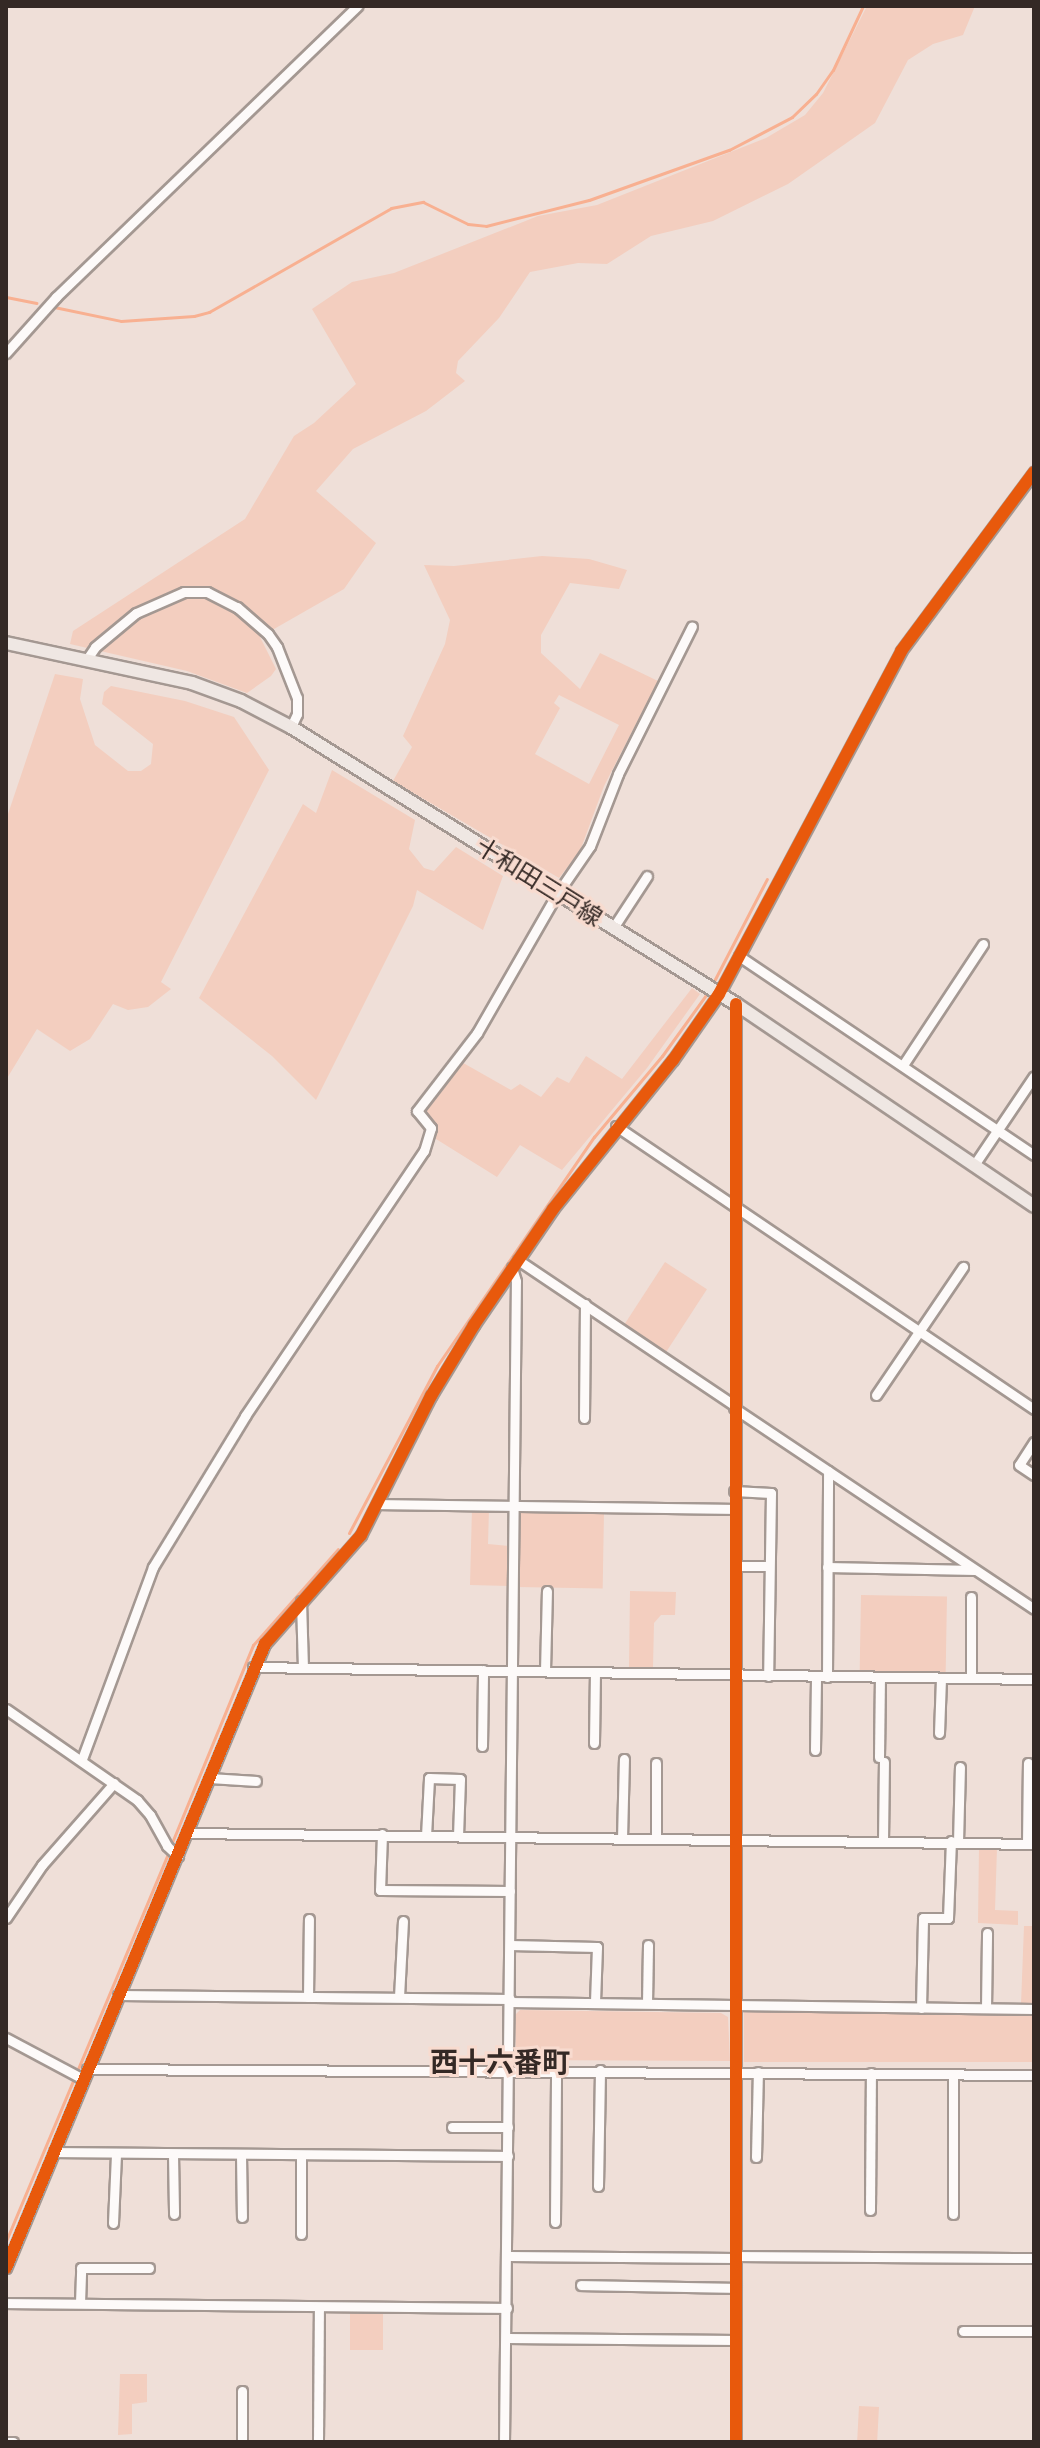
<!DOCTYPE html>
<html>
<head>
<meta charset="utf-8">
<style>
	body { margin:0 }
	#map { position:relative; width:1040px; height:2448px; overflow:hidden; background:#efdfd8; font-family:"PT Sans Narrow","Noto Sans JP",sans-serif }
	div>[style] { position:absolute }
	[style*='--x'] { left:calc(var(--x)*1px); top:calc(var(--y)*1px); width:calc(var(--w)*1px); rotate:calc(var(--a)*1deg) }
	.green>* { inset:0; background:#f3cebf; transform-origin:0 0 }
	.stream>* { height:3px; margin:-1.5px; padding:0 1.5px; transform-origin:1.5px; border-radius:1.5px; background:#f8b091 }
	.roads { filter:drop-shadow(2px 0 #a49892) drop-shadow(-2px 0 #a49892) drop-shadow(0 2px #a49892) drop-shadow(0 -2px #a49892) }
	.minor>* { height:9px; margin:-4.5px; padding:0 4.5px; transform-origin:4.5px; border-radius:4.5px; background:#fdfaf9 }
	.major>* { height:12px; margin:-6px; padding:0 6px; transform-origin:6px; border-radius:6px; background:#efe7e3 }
	.cycleway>* { height:12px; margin:-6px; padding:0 6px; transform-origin:6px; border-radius:6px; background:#e8590c }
	span { translate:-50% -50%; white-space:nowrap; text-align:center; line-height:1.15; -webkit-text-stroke:6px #f8dbcf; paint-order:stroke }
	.street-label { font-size:24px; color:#342925 }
	.quarter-label { font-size:28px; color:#342925; font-weight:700 }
	.frame { position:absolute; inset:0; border:8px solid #342925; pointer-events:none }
</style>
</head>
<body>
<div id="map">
	<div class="green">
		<i style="clip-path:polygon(867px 6px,975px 6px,963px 35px,933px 44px,908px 60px,875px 123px,788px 184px,713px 221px,651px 236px,607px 264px,578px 263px,530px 272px,499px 318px,458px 361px,456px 373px,465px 381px,426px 411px,353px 449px,316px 491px,376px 543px,344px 589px,260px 637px,276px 669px,271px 676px,247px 693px,187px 671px,70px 644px,73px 631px,245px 519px,294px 436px,314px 423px,356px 384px,312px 309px,352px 282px,394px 273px,538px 216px,597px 205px,766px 138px,805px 115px,823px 93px)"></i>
		<i style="clip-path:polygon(evenodd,542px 556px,589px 559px,627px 570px,619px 589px,570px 583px,541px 635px,541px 653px,580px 689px,600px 653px,658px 681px,604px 786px,580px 851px,559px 878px,393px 781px,412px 747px,403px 736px,445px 644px,450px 620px,424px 565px,454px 566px,542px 556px,559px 695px,619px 725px,589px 784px,535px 754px,560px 708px,554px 703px,559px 695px)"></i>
		<i style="clip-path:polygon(55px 674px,83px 679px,80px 699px,95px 745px,128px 771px,141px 771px,151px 764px,153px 744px,102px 704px,104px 692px,111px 686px,185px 701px,234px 717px,269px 770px,161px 982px,171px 989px,148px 1007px,128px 1010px,113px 1004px,90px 1039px,70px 1051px,37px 1029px,6px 1080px,6px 820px)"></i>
		<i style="clip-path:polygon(332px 770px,415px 820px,409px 849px,424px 868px,434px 871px,456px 847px,503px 876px,483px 930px,417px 890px,413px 906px,316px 1100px,272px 1056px,199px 998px,303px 804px,316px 813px)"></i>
		<i style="clip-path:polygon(692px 988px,700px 994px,647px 1068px,562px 1170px,520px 1145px,497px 1177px,436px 1139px,436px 1123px,421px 1112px,458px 1060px,511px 1090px,520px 1084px,541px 1097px,557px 1077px,569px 1083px,586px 1056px,622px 1079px)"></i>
		<i style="left:665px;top:1262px;width:50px;height:77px;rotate:33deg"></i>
		<i style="clip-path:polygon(472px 1508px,489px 1509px,488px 1544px,509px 1546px,509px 1586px,470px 1585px)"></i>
		<i style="left:518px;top:1511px;width:86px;height:76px;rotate:1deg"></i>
		<i style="clip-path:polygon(630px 1591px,676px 1592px,675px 1615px,661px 1615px,654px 1623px,653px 1667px,629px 1668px)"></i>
		<i style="left:861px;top:1595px;width:86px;height:76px;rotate:1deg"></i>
		<i style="clip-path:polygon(979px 1847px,997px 1848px,995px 1910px,1018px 1911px,1018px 1925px,978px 1923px)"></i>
		<i style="clip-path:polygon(1024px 1926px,1034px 1926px,1034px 2005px,1021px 2004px)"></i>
		<i style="clip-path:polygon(520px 2010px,721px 2013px,728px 2017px,730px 2061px,516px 2060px,515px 2015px)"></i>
		<i style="left:744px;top:2012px;width:290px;height:50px"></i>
		<i style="left:350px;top:2312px;width:33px;height:38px"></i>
		<i style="clip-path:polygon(120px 2374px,147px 2374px,147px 2402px,132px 2404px,132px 2434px,118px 2435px)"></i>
		<i style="left:859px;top:2406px;width:20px;height:36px;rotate:3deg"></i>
	</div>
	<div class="stream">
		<i style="--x:6;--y:297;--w:31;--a:11"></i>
		<i style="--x:54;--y:307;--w:68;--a:11.8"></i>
		<i style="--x:121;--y:321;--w:73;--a:-3.9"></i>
		<i style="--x:194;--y:316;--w:16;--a:-15"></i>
		<i style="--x:209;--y:312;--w:210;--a:-29.7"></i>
		<i style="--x:391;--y:208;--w:33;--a:-11"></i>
		<i style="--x:423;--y:202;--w:50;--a:26.1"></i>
		<i style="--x:468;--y:224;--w:18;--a:6"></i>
		<i style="--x:486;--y:226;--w:106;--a:-14.2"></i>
		<i style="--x:589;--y:200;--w:149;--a:-19.7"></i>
		<i style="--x:729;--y:150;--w:71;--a:-27.6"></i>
		<i style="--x:792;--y:117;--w:33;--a:-44"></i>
		<i style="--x:816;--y:94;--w:29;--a:-55"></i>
		<i style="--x:833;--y:70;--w:71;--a:-64.9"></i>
		<i style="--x:713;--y:983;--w:117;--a:-62.6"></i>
		<i style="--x:349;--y:1533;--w:189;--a:-62.2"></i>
		<i style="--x:437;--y:1366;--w:278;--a:-55.6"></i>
		<i style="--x:594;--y:1137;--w:106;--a:-50"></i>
		<i style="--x:662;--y:1056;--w:75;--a:-54.2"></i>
		<i style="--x:171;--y:1845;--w:216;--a:-67.7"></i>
		<i style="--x:253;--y:1645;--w:128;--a:-48.5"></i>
		<i style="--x:6;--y:2241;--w:422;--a:-67.3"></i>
	</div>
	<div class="roads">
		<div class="minor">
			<i style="--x:6;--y:353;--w:75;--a:-48.2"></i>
			<i style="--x:56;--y:297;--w:419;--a:-44"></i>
			<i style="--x:87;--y:659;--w:14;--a:-56"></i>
			<i style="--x:95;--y:647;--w:53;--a:-39.7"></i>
			<i style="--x:136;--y:613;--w:52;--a:-23.6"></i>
			<i style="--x:184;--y:592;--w:23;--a:0"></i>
			<i style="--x:207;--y:592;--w:34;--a:27"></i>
			<i style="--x:237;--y:607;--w:41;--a:41.1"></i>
			<i style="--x:268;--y:634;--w:16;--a:55"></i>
			<i style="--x:277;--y:647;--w:55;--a:68.6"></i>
			<i style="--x:297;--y:698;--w:16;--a:90"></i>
			<i style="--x:297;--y:714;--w:14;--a:115"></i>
			<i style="--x:613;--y:928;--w:62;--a:-56.8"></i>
			<i style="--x:739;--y:956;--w:356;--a:34"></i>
			<i style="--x:903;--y:1065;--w:145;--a:-56.5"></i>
			<i style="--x:616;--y:1126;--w:505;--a:34.1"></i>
			<i style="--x:974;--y:1165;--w:107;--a:-56"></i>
			<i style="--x:518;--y:1260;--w:260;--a:33.9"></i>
			<i style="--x:876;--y:1395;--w:155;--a:-55.8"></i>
			<i style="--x:734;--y:1408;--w:361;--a:33.8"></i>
			<i style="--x:584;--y:1418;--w:114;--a:-89.5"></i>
			<i style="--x:1034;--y:1442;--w:27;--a:123"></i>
			<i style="--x:1019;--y:1465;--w:18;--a:34"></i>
			<i style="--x:734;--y:1491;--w:37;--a:3"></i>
			<i style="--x:771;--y:1493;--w:183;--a:90.9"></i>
			<i style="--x:378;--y:1504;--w:356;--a:0.8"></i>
			<i style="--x:736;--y:1566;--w:33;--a:0"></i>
			<i style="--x:827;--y:1567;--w:148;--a:1.2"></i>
			<i style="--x:301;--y:1601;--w:66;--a:88.3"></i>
			<i style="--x:253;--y:1667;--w:781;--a:0.88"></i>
			<i style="--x:545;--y:1671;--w:80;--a:-88.6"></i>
			<i style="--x:827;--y:1677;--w:206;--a:-89.7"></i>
			<i style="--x:971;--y:1678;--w:81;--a:-90"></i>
			<i style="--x:6;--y:1709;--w:160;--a:34.8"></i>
			<i style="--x:137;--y:1800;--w:20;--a:49"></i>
			<i style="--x:150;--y:1815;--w:35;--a:61"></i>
			<i style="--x:167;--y:1846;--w:15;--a:42"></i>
			<i style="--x:939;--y:1733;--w:55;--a:-87.9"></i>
			<i style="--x:594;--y:1743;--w:71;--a:-89.2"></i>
			<i style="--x:482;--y:1746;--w:76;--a:-89.2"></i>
			<i style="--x:815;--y:1750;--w:73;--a:-89.2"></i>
			<i style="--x:879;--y:1757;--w:80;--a:-89.3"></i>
			<i style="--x:82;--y:1759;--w:205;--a:-69.7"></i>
			<i style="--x:153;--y:1567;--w:177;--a:-58.6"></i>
			<i style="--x:245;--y:1416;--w:320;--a:-56"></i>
			<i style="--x:424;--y:1151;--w:24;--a:-73"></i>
			<i style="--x:431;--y:1128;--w:22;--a:-129"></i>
			<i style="--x:417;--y:1111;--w:98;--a:-52.4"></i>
			<i style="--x:477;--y:1033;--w:160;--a:-60.1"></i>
			<i style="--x:557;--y:894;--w:58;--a:-55.5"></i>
			<i style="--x:590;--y:846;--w:77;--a:-68.7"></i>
			<i style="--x:618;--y:774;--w:165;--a:-63.4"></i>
			<i style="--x:210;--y:1778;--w:46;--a:3.7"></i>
			<i style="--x:187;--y:1833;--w:847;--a:0.74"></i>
			<i style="--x:382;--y:1834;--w:56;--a:92"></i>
			<i style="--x:380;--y:1890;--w:130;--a:0.4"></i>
			<i style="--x:426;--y:1836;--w:58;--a:-87"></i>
			<i style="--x:429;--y:1778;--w:31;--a:2"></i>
			<i style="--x:460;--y:1779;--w:57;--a:92"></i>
			<i style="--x:622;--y:1839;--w:80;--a:-88.6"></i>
			<i style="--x:656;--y:1839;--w:76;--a:-90"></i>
			<i style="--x:883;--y:1841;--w:79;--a:-89.3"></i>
			<i style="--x:958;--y:1842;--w:75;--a:-88.5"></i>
			<i style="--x:1027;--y:1843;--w:80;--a:-89.3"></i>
			<i style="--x:6;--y:1918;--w:64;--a:-55.8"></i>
			<i style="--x:42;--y:1865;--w:109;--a:-48.7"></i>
			<i style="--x:510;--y:1945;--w:87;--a:1.3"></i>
			<i style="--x:597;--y:1947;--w:55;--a:92.1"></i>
			<i style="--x:118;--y:1995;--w:392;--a:0.6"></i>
			<i style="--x:308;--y:1997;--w:78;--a:-89.3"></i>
			<i style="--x:399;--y:1997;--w:76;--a:-87"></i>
			<i style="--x:509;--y:2002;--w:525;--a:0.76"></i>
			<i style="--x:647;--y:2003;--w:58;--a:-89"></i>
			<i style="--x:921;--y:2008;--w:90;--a:-88.7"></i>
			<i style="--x:923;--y:1918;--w:25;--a:0"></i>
			<i style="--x:948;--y:1918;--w:77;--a:-87.8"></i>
			<i style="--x:986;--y:2008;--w:75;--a:-89.2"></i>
			<i style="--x:6;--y:2038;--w:87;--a:28"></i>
			<i style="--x:87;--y:2069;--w:947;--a:0.36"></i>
			<i style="--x:953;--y:2074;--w:140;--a:90"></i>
			<i style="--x:452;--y:2127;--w:56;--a:0"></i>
			<i style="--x:54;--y:2152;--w:454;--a:0.5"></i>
			<i style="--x:173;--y:2154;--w:60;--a:89"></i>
			<i style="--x:241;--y:2155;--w:62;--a:89.1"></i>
			<i style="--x:301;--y:2155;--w:79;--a:90"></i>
			<i style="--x:756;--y:2157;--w:85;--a:-88.7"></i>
			<i style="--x:598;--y:2186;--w:116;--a:-89"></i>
			<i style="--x:870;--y:2210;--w:137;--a:-89.6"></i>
			<i style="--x:555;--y:2222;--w:153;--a:-89.6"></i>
			<i style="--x:113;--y:2223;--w:70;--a:-87.5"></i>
			<i style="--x:508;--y:2256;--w:227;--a:0.5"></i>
			<i style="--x:735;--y:2256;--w:299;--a:0.4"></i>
			<i style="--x:6;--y:2268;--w:676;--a:-67.46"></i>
			<i style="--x:265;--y:1644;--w:145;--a:-48.6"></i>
			<i style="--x:361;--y:1535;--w:156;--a:-63.3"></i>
			<i style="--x:431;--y:1396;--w:83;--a:-58.8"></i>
			<i style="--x:474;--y:1325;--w:140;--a:-55.7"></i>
			<i style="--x:553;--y:1209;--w:191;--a:-51.2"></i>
			<i style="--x:673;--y:1060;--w:80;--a:-55.1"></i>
			<i style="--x:719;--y:994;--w:388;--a:-62"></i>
			<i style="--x:901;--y:651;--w:223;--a:-53.4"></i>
			<i style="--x:581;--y:2285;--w:155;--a:1.1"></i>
			<i style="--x:6;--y:2303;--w:501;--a:0.57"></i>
			<i style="--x:80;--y:2303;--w:35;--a:-88"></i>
			<i style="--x:81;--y:2268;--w:68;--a:0"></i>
			<i style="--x:963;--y:2331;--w:71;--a:0"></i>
			<i style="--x:507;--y:2338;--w:229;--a:0.5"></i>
			<i style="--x:242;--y:2391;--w:51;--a:90"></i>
			<i style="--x:6;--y:2442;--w:7;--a:0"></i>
			<i style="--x:318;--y:2442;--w:135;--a:-89.6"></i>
			<i style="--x:504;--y:2442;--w:1161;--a:-89.41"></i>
			<i style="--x:516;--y:1281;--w:14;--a:-107"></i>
			<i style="--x:736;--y:2442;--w:1438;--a:-90"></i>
		</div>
		<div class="major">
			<i style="--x:6;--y:643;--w:190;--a:12.1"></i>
			<i style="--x:192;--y:683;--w:52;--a:20.2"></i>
			<i style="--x:241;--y:701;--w:56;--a:27.5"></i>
			<i style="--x:291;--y:727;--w:524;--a:31.9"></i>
			<i style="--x:736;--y:1004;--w:360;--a:34.1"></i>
		</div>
	</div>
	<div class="cycleway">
		<i style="--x:6;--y:2268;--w:676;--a:-67.46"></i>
		<i style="--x:265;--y:1644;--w:145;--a:-48.6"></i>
		<i style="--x:361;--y:1535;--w:156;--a:-63.3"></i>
		<i style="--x:431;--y:1396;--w:83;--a:-58.8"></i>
		<i style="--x:474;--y:1325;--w:140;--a:-55.7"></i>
		<i style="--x:553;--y:1209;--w:191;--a:-51.2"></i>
		<i style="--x:673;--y:1060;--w:80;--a:-55.1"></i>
		<i style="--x:719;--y:994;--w:388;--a:-62"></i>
		<i style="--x:901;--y:651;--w:223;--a:-53.4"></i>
		<i style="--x:736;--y:2442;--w:1438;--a:-90"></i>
	</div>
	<div class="street-label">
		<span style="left:539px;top:882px;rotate:32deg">十和田三戸線</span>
	</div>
	<div class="quarter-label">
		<span style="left:500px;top:2062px">西十六番町</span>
	</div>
	<div class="frame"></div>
</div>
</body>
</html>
